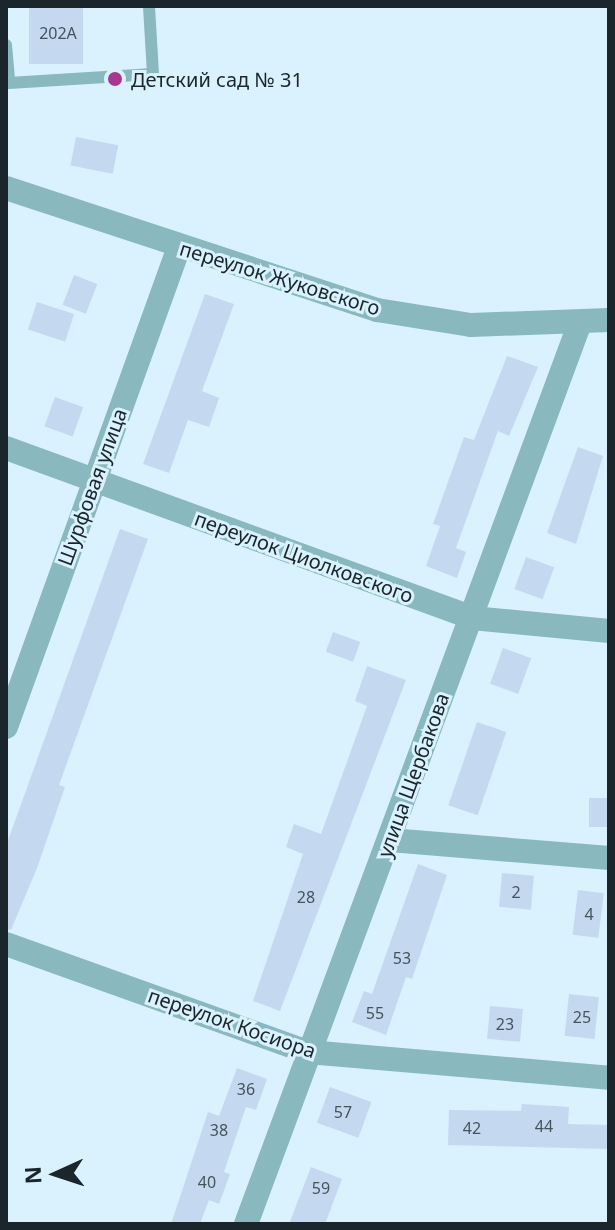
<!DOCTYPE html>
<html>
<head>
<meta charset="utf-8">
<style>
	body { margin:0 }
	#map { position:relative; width:615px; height:1230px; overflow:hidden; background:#d9f2fe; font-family:"Noto Sans",sans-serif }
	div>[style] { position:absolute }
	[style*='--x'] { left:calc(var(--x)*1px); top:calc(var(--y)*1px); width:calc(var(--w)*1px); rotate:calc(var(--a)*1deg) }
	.building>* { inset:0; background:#c4d9f0; transform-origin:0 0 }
	.service>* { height:12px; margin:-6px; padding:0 6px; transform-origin:6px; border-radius:6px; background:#89b8bf }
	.minor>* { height:24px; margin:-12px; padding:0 12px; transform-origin:12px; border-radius:12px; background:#89b8bf }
	.dots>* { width:22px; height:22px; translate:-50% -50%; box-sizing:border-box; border:4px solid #d9f2fe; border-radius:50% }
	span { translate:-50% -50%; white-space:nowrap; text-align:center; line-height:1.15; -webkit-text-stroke:6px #d9f2fe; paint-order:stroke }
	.number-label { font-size:16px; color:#44535c }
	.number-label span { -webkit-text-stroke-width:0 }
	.poi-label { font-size:20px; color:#1a262b }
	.left { translate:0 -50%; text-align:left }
	.street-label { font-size:20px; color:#1a262b }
	.frame { position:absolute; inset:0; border:8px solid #1a262b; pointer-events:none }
	.north { position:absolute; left:16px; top:1134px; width:80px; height:80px; -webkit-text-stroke:6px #d9f2fe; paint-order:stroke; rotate:267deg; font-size:22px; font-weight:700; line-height:32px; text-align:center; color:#1a262b }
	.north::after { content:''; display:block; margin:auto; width:28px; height:36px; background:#1a262b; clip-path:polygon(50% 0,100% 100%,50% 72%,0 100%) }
</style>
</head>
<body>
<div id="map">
	<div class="building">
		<i style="left:29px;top:6px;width:54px;height:58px"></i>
		<i style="left:76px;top:137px;width:43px;height:29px;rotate:11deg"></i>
		<i style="left:74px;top:275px;width:25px;height:32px;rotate:21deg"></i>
		<i style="clip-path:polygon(205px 294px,234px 304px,202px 391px,219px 398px,209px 427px,188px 420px,169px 473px,143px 464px)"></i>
		<i style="left:37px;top:302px;width:39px;height:29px;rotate:18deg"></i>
		<i style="clip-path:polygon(507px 356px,538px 367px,509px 436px,498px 431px,456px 548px,466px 552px,457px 578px,426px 566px,440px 526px,433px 524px,464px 437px,474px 440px)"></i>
		<i style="left:55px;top:397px;width:30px;height:31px;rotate:20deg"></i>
		<i style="clip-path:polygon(578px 447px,603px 456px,576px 544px,547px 533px)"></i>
		<i style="clip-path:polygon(120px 529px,148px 539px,59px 785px,65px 787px,37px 868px,11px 930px,6px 929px,6px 846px)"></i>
		<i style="left:526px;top:557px;width:30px;height:34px;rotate:20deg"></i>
		<i style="left:333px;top:632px;width:29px;height:21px;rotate:20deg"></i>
		<i style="left:503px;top:648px;width:30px;height:38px;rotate:20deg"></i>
		<i style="clip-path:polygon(367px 666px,406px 680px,280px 1011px,253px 1001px,303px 854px,286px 847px,294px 824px,321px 834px,367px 706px,355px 701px)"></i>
		<i style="left:477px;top:722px;width:31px;height:88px;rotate:19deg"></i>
		<i style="left:589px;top:798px;width:20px;height:29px"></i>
		<i style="clip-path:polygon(418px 864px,447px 875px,412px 979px,406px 977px,386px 1035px,352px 1022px,364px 991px,372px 994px)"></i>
		<i style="left:502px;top:873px;width:32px;height:34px;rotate:5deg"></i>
		<i style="left:578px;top:890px;width:26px;height:45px;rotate:7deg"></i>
		<i style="left:569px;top:994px;width:30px;height:42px;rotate:6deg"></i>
		<i style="left:490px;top:1006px;width:33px;height:33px;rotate:5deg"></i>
		<i style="clip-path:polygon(237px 1068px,267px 1079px,256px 1110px,246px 1107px,224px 1172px,230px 1174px,219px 1204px,209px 1200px,200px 1224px,171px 1224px,208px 1112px,219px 1116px)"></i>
		<i style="left:330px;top:1087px;width:44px;height:38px;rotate:20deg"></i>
		<i style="clip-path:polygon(522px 1104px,569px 1107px,568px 1124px,609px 1125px,609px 1149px,448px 1145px,449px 1110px,521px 1111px)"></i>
		<i style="clip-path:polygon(311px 1167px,342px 1179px,325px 1224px,289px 1224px)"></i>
	</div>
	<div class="service">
		<i style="--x:6;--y:45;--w:38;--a:85"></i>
		<i style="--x:9;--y:83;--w:144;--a:-3.6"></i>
		<i style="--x:153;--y:74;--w:68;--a:-93.4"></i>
	</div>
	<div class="minor">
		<i style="--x:6;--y:188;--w:391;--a:18.2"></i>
		<i style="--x:377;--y:310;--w:95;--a:9.1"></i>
		<i style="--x:471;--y:325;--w:138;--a:-2.1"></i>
		<i style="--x:6;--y:448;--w:496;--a:20"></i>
		<i style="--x:472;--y:618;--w:138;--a:5.4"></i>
		<i style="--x:6;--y:727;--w:510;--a:-70.18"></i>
		<i style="--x:390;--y:840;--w:220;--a:4.7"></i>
		<i style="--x:6;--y:944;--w:321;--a:19.7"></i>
		<i style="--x:308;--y:1052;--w:302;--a:4.9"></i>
		<i style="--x:246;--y:1224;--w:959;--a:-69.67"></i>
	</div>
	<div class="dots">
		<i style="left:115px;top:79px;background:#a93792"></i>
	</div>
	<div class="number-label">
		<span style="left:58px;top:33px">202А</span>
		<span style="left:516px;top:892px">2</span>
		<span style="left:306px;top:897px">28</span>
		<span style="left:589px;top:914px">4</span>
		<span style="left:402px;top:958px">53</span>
		<span style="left:375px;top:1013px">55</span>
		<span style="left:582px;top:1017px">25</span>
		<span style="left:505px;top:1024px">23</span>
		<span style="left:246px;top:1089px">36</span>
		<span style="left:343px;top:1112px">57</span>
		<span style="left:544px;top:1126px">44</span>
		<span style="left:472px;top:1128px">42</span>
		<span style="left:219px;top:1130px">38</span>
		<span style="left:207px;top:1182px">40</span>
		<span style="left:321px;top:1188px">59</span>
	</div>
	<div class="poi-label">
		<span class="left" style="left:131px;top:79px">Детский сад № 31</span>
	</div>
	<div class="street-label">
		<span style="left:280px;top:278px;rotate:17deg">переулок Жуковского</span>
		<span style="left:92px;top:487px;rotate:-70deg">Шурфовая улица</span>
		<span style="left:304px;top:557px;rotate:20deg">переулок Циолковского</span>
		<span style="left:413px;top:775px;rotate:-70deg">улица Щербакова</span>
		<span style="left:232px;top:1023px;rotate:19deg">переулок Косиора</span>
	</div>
	<div class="frame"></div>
	<div class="north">N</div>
</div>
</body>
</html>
